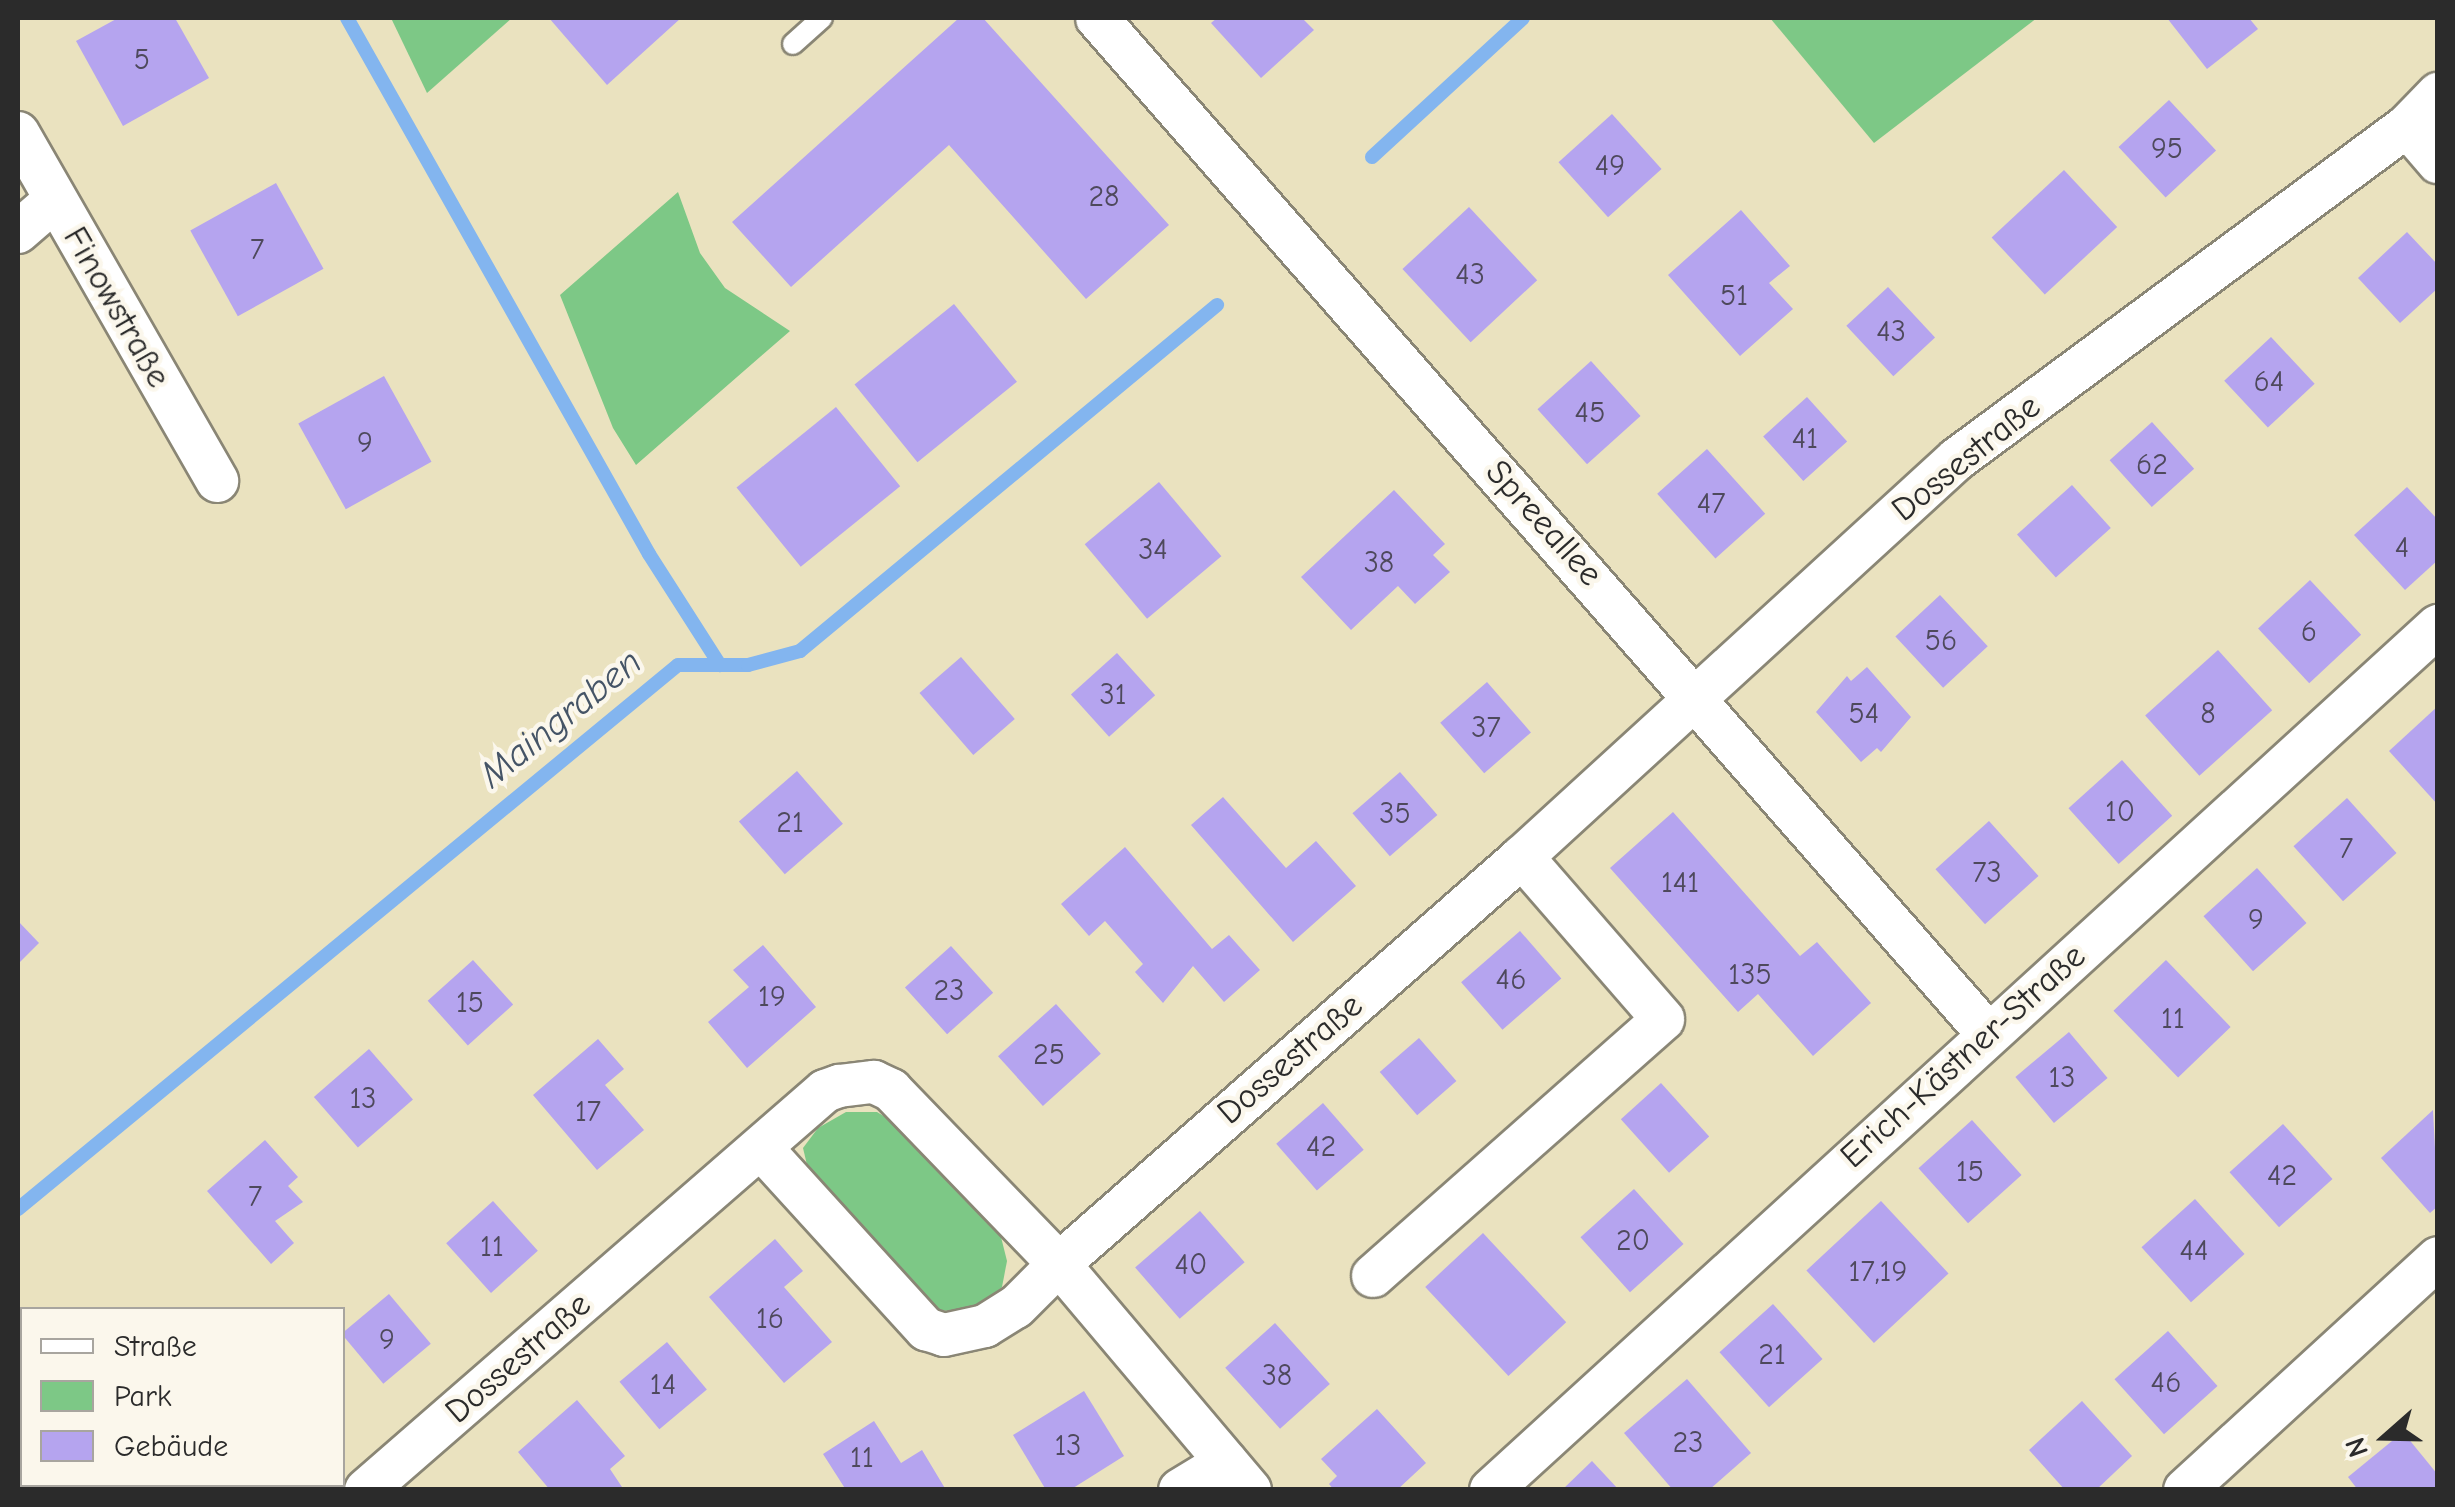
<!DOCTYPE html>
<html>
<head>
<meta charset="utf-8">
<style>
	body { margin:0 }
	#map { position:relative; width:2455px; height:1507px; overflow:hidden; background:#eae2bf; font-family:"Comic Neue",sans-serif }
	div>[style] { position:absolute }
	[style*='--x'] { left:calc(var(--x)*1px); top:calc(var(--y)*1px); width:calc(var(--w)*1px); rotate:calc(var(--a)*1deg) }
	.green>* { inset:0; background:#7dc886 }
	.stream>* { height:14px; margin:-7px; padding:0 7px; transform-origin:7px; border-radius:7px; background:#83b5ef }
	.building>* { inset:0; background:#b5a4ef; transform-origin:0 0 }
	.roads { filter:drop-shadow(2px 0 #8a8675) drop-shadow(-2px 0 #8a8675) drop-shadow(0 2px #8a8675) drop-shadow(0 -2px #8a8675) }
	.service>* { height:20px; margin:-10px; padding:0 10px; transform-origin:10px; border-radius:10px; background:#fff }
	.minor>* { height:42px; margin:-21px; padding:0 21px; transform-origin:21px; border-radius:21px; background:#fff }
	span { translate:-50% -50%; white-space:nowrap; text-align:center; line-height:1.15; -webkit-text-stroke:9px #fbf7ec; paint-order:stroke }
	.number-label { font-size:30px; color:#4e495c }
	.number-label span { -webkit-text-stroke-width:0 }
	.street-label { font-size:35px; color:#2b2b2b }
	.water-label { font-size:38px; color:#455466; font-style:italic }
	.frame { position:absolute; inset:0; border:20px solid #2b2b2b; pointer-events:none }
	.legend { position:absolute; left:20px; top:1307px; width:325px; height:180px; box-sizing:border-box; background:#fbf7ec; border:2px solid #a8a59f; margin:0; padding:12px 18px; list-style:none; font-size:30px; color:#2b2b2b }
	.legend li { display:flex; align-items:center; gap:20px; height:50px }
	.legend b { width:50px; border:2px solid #a8a59f }
	.north { position:absolute; left:2335px; top:1387px; width:100px; height:100px; -webkit-text-stroke:8px #fbf7ec; paint-order:stroke; rotate:250deg; font-size:28px; font-weight:700; line-height:40px; text-align:center; color:#2b2b2b }
	.north::after { content:''; display:block; margin:auto; width:35px; height:45px; background:#2b2b2b; clip-path:polygon(50% 0,100% 100%,50% 72%,0 100%) }
</style>
</head>
<body>
<div id="map">
	<div class="green">
		<i style="clip-path:polygon(391px 18px,512px 18px,427px 93px)"></i>
		<i style="clip-path:polygon(1770px 18px,2037px 18px,1874px 143px)"></i>
		<i style="clip-path:polygon(678px 192px,700px 253px,725px 288px,790px 331px,636px 465px,613px 428px,560px 295px)"></i>
		<i style="clip-path:polygon(846px 1112px,877px 1112px,910px 1132px,1000px 1233px,1007px 1261px,1002px 1287px,987px 1304px,965px 1312px,935px 1310px,812px 1186px,803px 1148px,818px 1128px)"></i>
	</div>
	<div class="stream">
		<i style="--x:347;--y:18;--w:615;--a:60.6"></i>
		<i style="--x:649;--y:554;--w:132;--a:57.4"></i>
		<i style="--x:1372;--y:157;--w:205;--a:-42.6"></i>
		<i style="--x:18;--y:1209;--w:855;--a:-39.5"></i>
		<i style="--x:678;--y:665;--w:70;--a:0"></i>
		<i style="--x:748;--y:665;--w:54;--a:-15.1"></i>
		<i style="--x:800;--y:651;--w:542;--a:-39.68"></i>
	</div>
	<div class="building">
		<i style="clip-path:polygon(118px 18px,175px 18px,209px 78px,123px 126px,76px 41px)"></i>
		<i style="clip-path:polygon(549px 18px,681px 18px,607px 85px)"></i>
		<i style="clip-path:polygon(959px 18px,983px 18px,1169px 225px,1086px 299px,949px 145px,791px 287px,732px 222px)"></i>
		<i style="clip-path:polygon(1217px 18px,1302px 18px,1314px 30px,1261px 78px,1211px 23px)"></i>
		<i style="clip-path:polygon(2167px 18px,2249px 18px,2258px 29px,2207px 69px)"></i>
		<i style="left:2169px;top:100px;width:69px;height:69px;rotate:47deg"></i>
		<i style="left:1612px;top:114px;width:74px;height:72px;rotate:48deg"></i>
		<i style="left:2064px;top:170px;width:78px;height:99px;rotate:47deg"></i>
		<i style="left:276px;top:183px;width:98px;height:98px;rotate:61deg"></i>
		<i style="left:1469px;top:207px;width:100px;height:91px;rotate:47deg"></i>
		<i style="clip-path:polygon(1741px 210px,1790px 266px,1769px 283px,1793px 309px,1740px 356px,1668px 275px)"></i>
		<i style="clip-path:polygon(2407px 232px,2438px 265px,2438px 288px,2400px 323px,2358px 278px)"></i>
		<i style="left:1888px;top:287px;width:69px;height:57px;rotate:47deg"></i>
		<i style="left:954px;top:304px;width:100px;height:128px;rotate:51deg"></i>
		<i style="left:2271px;top:337px;width:64px;height:64px;rotate:47deg"></i>
		<i style="left:1591px;top:361px;width:74px;height:72px;rotate:48deg"></i>
		<i style="left:384px;top:376px;width:98px;height:98px;rotate:61deg"></i>
		<i style="left:1807px;top:397px;width:60px;height:59px;rotate:48deg"></i>
		<i style="left:836px;top:407px;width:102px;height:128px;rotate:51deg"></i>
		<i style="left:2152px;top:422px;width:63px;height:57px;rotate:48deg"></i>
		<i style="left:1707px;top:449px;width:87px;height:67px;rotate:48deg"></i>
		<i style="left:1159px;top:482px;width:97px;height:97px;rotate:50deg"></i>
		<i style="left:2072px;top:485px;width:58px;height:74px;rotate:48deg"></i>
		<i style="clip-path:polygon(2407px 487px,2438px 520px,2438px 560px,2405px 590px,2354px 535px)"></i>
		<i style="clip-path:polygon(1394px 490px,1445px 544px,1433px 555px,1450px 572px,1415px 604px,1398px 586px,1351px 630px,1301px 577px)"></i>
		<i style="left:2310px;top:580px;width:75px;height:71px;rotate:47deg"></i>
		<i style="left:1940px;top:595px;width:70px;height:61px;rotate:47deg"></i>
		<i style="left:2218px;top:650px;width:81px;height:98px;rotate:48deg"></i>
		<i style="left:1117px;top:653px;width:57px;height:62px;rotate:48deg"></i>
		<i style="left:961px;top:657px;width:82px;height:55px;rotate:49deg"></i>
		<i style="clip-path:polygon(1867px 667px,1911px 717px,1881px 752px,1877px 748px,1861px 762px,1816px 712px,1847px 676px,1851px 681px)"></i>
		<i style="left:1487px;top:682px;width:67px;height:62px;rotate:49deg"></i>
		<i style="clip-path:polygon(2438px 706px,2438px 805px,2389px 751px)"></i>
		<i style="left:2122px;top:760px;width:75px;height:72px;rotate:48deg"></i>
		<i style="left:797px;top:771px;width:70px;height:77px;rotate:49deg"></i>
		<i style="left:1400px;top:772px;width:57px;height:63px;rotate:49deg"></i>
		<i style="clip-path:polygon(1223px 797px,1286px 868px,1316px 841px,1356px 886px,1293px 942px,1191px 825px)"></i>
		<i style="left:2347px;top:798px;width:74px;height:72px;rotate:48deg"></i>
		<i style="clip-path:polygon(1673px 812px,1800px 956px,1817px 942px,1871px 1003px,1813px 1056px,1758px 994px,1738px 1012px,1610px 868px)"></i>
		<i style="left:1989px;top:821px;width:74px;height:72px;rotate:48deg"></i>
		<i style="clip-path:polygon(1125px 847px,1212px 949px,1229px 935px,1260px 970px,1224px 1002px,1193px 966px,1163px 1003px,1135px 972px,1143px 964px,1105px 921px,1089px 936px,1061px 904px)"></i>
		<i style="left:2257px;top:868px;width:74px;height:72px;rotate:48deg"></i>
		<i style="clip-path:polygon(18px 921px,39px 943px,18px 964px)"></i>
		<i style="left:1520px;top:931px;width:63px;height:78px;rotate:49deg"></i>
		<i style="clip-path:polygon(763px 945px,816px 1007px,747px 1068px,708px 1022px,749px 987px,733px 970px)"></i>
		<i style="left:951px;top:946px;width:63px;height:62px;rotate:48deg"></i>
		<i style="left:473px;top:960px;width:60px;height:61px;rotate:48deg"></i>
		<i style="left:2166px;top:960px;width:93px;height:73px;rotate:46deg"></i>
		<i style="left:1056px;top:1004px;width:67px;height:78px;rotate:48deg"></i>
		<i style="left:2069px;top:1032px;width:60px;height:70px;rotate:50deg"></i>
		<i style="left:1419px;top:1038px;width:57px;height:52px;rotate:49deg"></i>
		<i style="clip-path:polygon(598px 1039px,624px 1069px,605px 1085px,644px 1130px,597px 1170px,533px 1095px)"></i>
		<i style="left:369px;top:1049px;width:67px;height:73px;rotate:49deg"></i>
		<i style="left:1661px;top:1083px;width:72px;height:54px;rotate:48deg"></i>
		<i style="left:1323px;top:1103px;width:62px;height:62px;rotate:49deg"></i>
		<i style="clip-path:polygon(2433px 1110px,2438px 1206px,2430px 1213px,2381px 1158px)"></i>
		<i style="left:1972px;top:1120px;width:74px;height:72px;rotate:48deg"></i>
		<i style="left:2283px;top:1124px;width:74px;height:72px;rotate:48deg"></i>
		<i style="clip-path:polygon(265px 1140px,298px 1177px,288px 1186px,303px 1202px,275px 1221px,294px 1243px,271px 1264px,207px 1191px)"></i>
		<i style="left:1634px;top:1189px;width:74px;height:72px;rotate:48deg"></i>
		<i style="left:2195px;top:1199px;width:74px;height:72px;rotate:48deg"></i>
		<i style="left:493px;top:1201px;width:67px;height:63px;rotate:48deg"></i>
		<i style="left:1881px;top:1201px;width:99px;height:102px;rotate:47deg"></i>
		<i style="left:1200px;top:1211px;width:68px;height:86px;rotate:49deg"></i>
		<i style="left:1483px;top:1233px;width:122px;height:79px;rotate:47deg"></i>
		<i style="clip-path:polygon(775px 1239px,803px 1271px,784px 1287px,832px 1342px,784px 1383px,709px 1297px)"></i>
		<i style="left:389px;top:1294px;width:65px;height:62px;rotate:50deg"></i>
		<i style="left:1773px;top:1304px;width:74px;height:72px;rotate:48deg"></i>
		<i style="left:1275px;top:1323px;width:82px;height:67px;rotate:48deg"></i>
		<i style="left:2168px;top:1331px;width:74px;height:72px;rotate:48deg"></i>
		<i style="left:667px;top:1342px;width:62px;height:62px;rotate:50deg"></i>
		<i style="clip-path:polygon(1687px 1379px,1751px 1453px,1709px 1490px,1673px 1490px,1624px 1433px)"></i>
		<i style="clip-path:polygon(22px 1383px,22px 1468px,18px 1385px)"></i>
		<i style="clip-path:polygon(1084px 1391px,1124px 1456px,1070px 1490px,1046px 1490px,1013px 1435px)"></i>
		<i style="clip-path:polygon(577px 1400px,625px 1456px,610px 1469px,624px 1490px,550px 1490px,518px 1452px)"></i>
		<i style="clip-path:polygon(2082px 1401px,2132px 1456px,2096px 1490px,2065px 1490px,2029px 1450px)"></i>
		<i style="clip-path:polygon(1377px 1409px,1426px 1463px,1397px 1490px,1334px 1490px,1329px 1484px,1337px 1476px,1321px 1459px)"></i>
		<i style="clip-path:polygon(874px 1421px,901px 1463px,922px 1450px,946px 1490px,846px 1490px,823px 1454px)"></i>
		<i style="clip-path:polygon(2403px 1432px,2438px 1475px,2438px 1490px,2358px 1490px,2348px 1477px)"></i>
		<i style="clip-path:polygon(1592px 1461px,1619px 1490px,1562px 1490px)"></i>
	</div>
	<div class="roads">
		<div class="service">
			<i style="--x:793;--y:44;--w:39;--a:-42"></i>
		</div>
		<div class="minor">
			<i style="--x:1097;--y:18;--w:1350;--a:48.75"></i>
			<i style="--x:2407;--y:126;--w:48;--a:49.3"></i>
			<i style="--x:18;--y:133;--w:401;--a:60.2"></i>
			<i style="--x:18;--y:232;--w:49;--a:-40.9"></i>
			<i style="--x:762;--y:1149;--w:244;--a:47.7"></i>
			<i style="--x:926;--y:1329;--w:19;--a:18"></i>
			<i style="--x:944;--y:1335;--w:42;--a:-12.4"></i>
			<i style="--x:985;--y:1326;--w:36;--a:-32"></i>
			<i style="--x:1016;--y:1307;--w:61;--a:-45"></i>
			<i style="--x:1059;--y:1264;--w:296;--a:49.8"></i>
			<i style="--x:1373;--y:1276;--w:387;--a:-41.5"></i>
			<i style="--x:1663;--y:1019;--w:215;--a:-131"></i>
			<i style="--x:366;--y:1490;--w:608;--a:-41"></i>
			<i style="--x:825;--y:1091;--w:15;--a:-20"></i>
			<i style="--x:839;--y:1086;--w:35;--a:-7"></i>
			<i style="--x:874;--y:1082;--w:19;--a:25"></i>
			<i style="--x:891;--y:1090;--w:242;--a:46"></i>
			<i style="--x:1059;--y:1264;--w:616;--a:-41.32"></i>
			<i style="--x:1522;--y:857;--w:590;--a:-42.46"></i>
			<i style="--x:1957;--y:459;--w:560;--a:-36.5"></i>
			<i style="--x:2407;--y:126;--w:45;--a:-45.9"></i>
			<i style="--x:1180;--y:1490;--w:54;--a:-31.3"></i>
			<i style="--x:1491;--y:1490;--w:1282;--a:-42.38"></i>
			<i style="--x:2185;--y:1490;--w:343;--a:-42.5"></i>
		</div>
	</div>
	<div class="number-label">
		<span style="left:142px;top:60px">5</span>
		<span style="left:2167px;top:149px">95</span>
		<span style="left:1610px;top:166px">49</span>
		<span style="left:1104px;top:197px">28</span>
		<span style="left:257px;top:250px">7</span>
		<span style="left:1470px;top:275px">43</span>
		<span style="left:1734px;top:296px">51</span>
		<span style="left:1891px;top:332px">43</span>
		<span style="left:2269px;top:382px">64</span>
		<span style="left:1590px;top:413px">45</span>
		<span style="left:1805px;top:439px">41</span>
		<span style="left:365px;top:443px">9</span>
		<span style="left:2152px;top:465px">62</span>
		<span style="left:1711px;top:504px">47</span>
		<span style="left:2402px;top:548px">4</span>
		<span style="left:1153px;top:550px">34</span>
		<span style="left:1379px;top:563px">38</span>
		<span style="left:2309px;top:632px">6</span>
		<span style="left:1941px;top:641px">56</span>
		<span style="left:1113px;top:695px">31</span>
		<span style="left:1864px;top:714px">54</span>
		<span style="left:2208px;top:714px">8</span>
		<span style="left:1486px;top:728px">37</span>
		<span style="left:2120px;top:812px">10</span>
		<span style="left:1395px;top:814px">35</span>
		<span style="left:790px;top:823px">21</span>
		<span style="left:2346px;top:849px">7</span>
		<span style="left:1987px;top:873px">73</span>
		<span style="left:1680px;top:883px">141</span>
		<span style="left:2256px;top:920px">9</span>
		<span style="left:1750px;top:975px">135</span>
		<span style="left:1511px;top:980px">46</span>
		<span style="left:949px;top:991px">23</span>
		<span style="left:772px;top:997px">19</span>
		<span style="left:470px;top:1003px">15</span>
		<span style="left:2173px;top:1019px">11</span>
		<span style="left:1049px;top:1055px">25</span>
		<span style="left:2062px;top:1078px">13</span>
		<span style="left:363px;top:1099px">13</span>
		<span style="left:588px;top:1112px">17</span>
		<span style="left:1321px;top:1147px">42</span>
		<span style="left:1970px;top:1172px">15</span>
		<span style="left:2282px;top:1176px">42</span>
		<span style="left:255px;top:1197px">7</span>
		<span style="left:1633px;top:1241px">20</span>
		<span style="left:492px;top:1247px">11</span>
		<span style="left:2194px;top:1251px">44</span>
		<span style="left:1191px;top:1265px">40</span>
		<span style="left:1878px;top:1272px">17,19</span>
		<span style="left:770px;top:1319px">16</span>
		<span style="left:387px;top:1340px">9</span>
		<span style="left:1772px;top:1355px">21</span>
		<span style="left:1277px;top:1376px">38</span>
		<span style="left:2166px;top:1383px">46</span>
		<span style="left:663px;top:1385px">14</span>
		<span style="left:1688px;top:1443px">23</span>
		<span style="left:1068px;top:1446px">13</span>
		<span style="left:862px;top:1458px">11</span>
	</div>
	<div class="street-label">
		<span style="left:117px;top:307px;rotate:60deg">Finowstraße</span>
		<span style="left:1966px;top:458px;rotate:-39deg">Dossestraße</span>
		<span style="left:1544px;top:523px;rotate:48deg">Spreeallee</span>
		<span style="left:1963px;top:1056px;rotate:-42deg">Erich-Kästner-Straße</span>
		<span style="left:1290px;top:1059px;rotate:-41deg">Dossestraße</span>
		<span style="left:518px;top:1358px;rotate:-41deg">Dossestraße</span>
	</div>
	<div class="water-label">
		<span style="left:561px;top:719px;rotate:-39deg">Maingraben</span>
	</div>
	<div class="frame"></div>
	<ul class="legend">
	<li><b style="height:12px;background:#fff"></b>Straße</li>
	<li><b style="height:28px;background:#7dc886"></b>Park</li>
	<li><b style="height:28px;background:#b5a4ef"></b>Gebäude</li>
	</ul>
	<div class="north">N</div>
</div>
</body>
</html>
